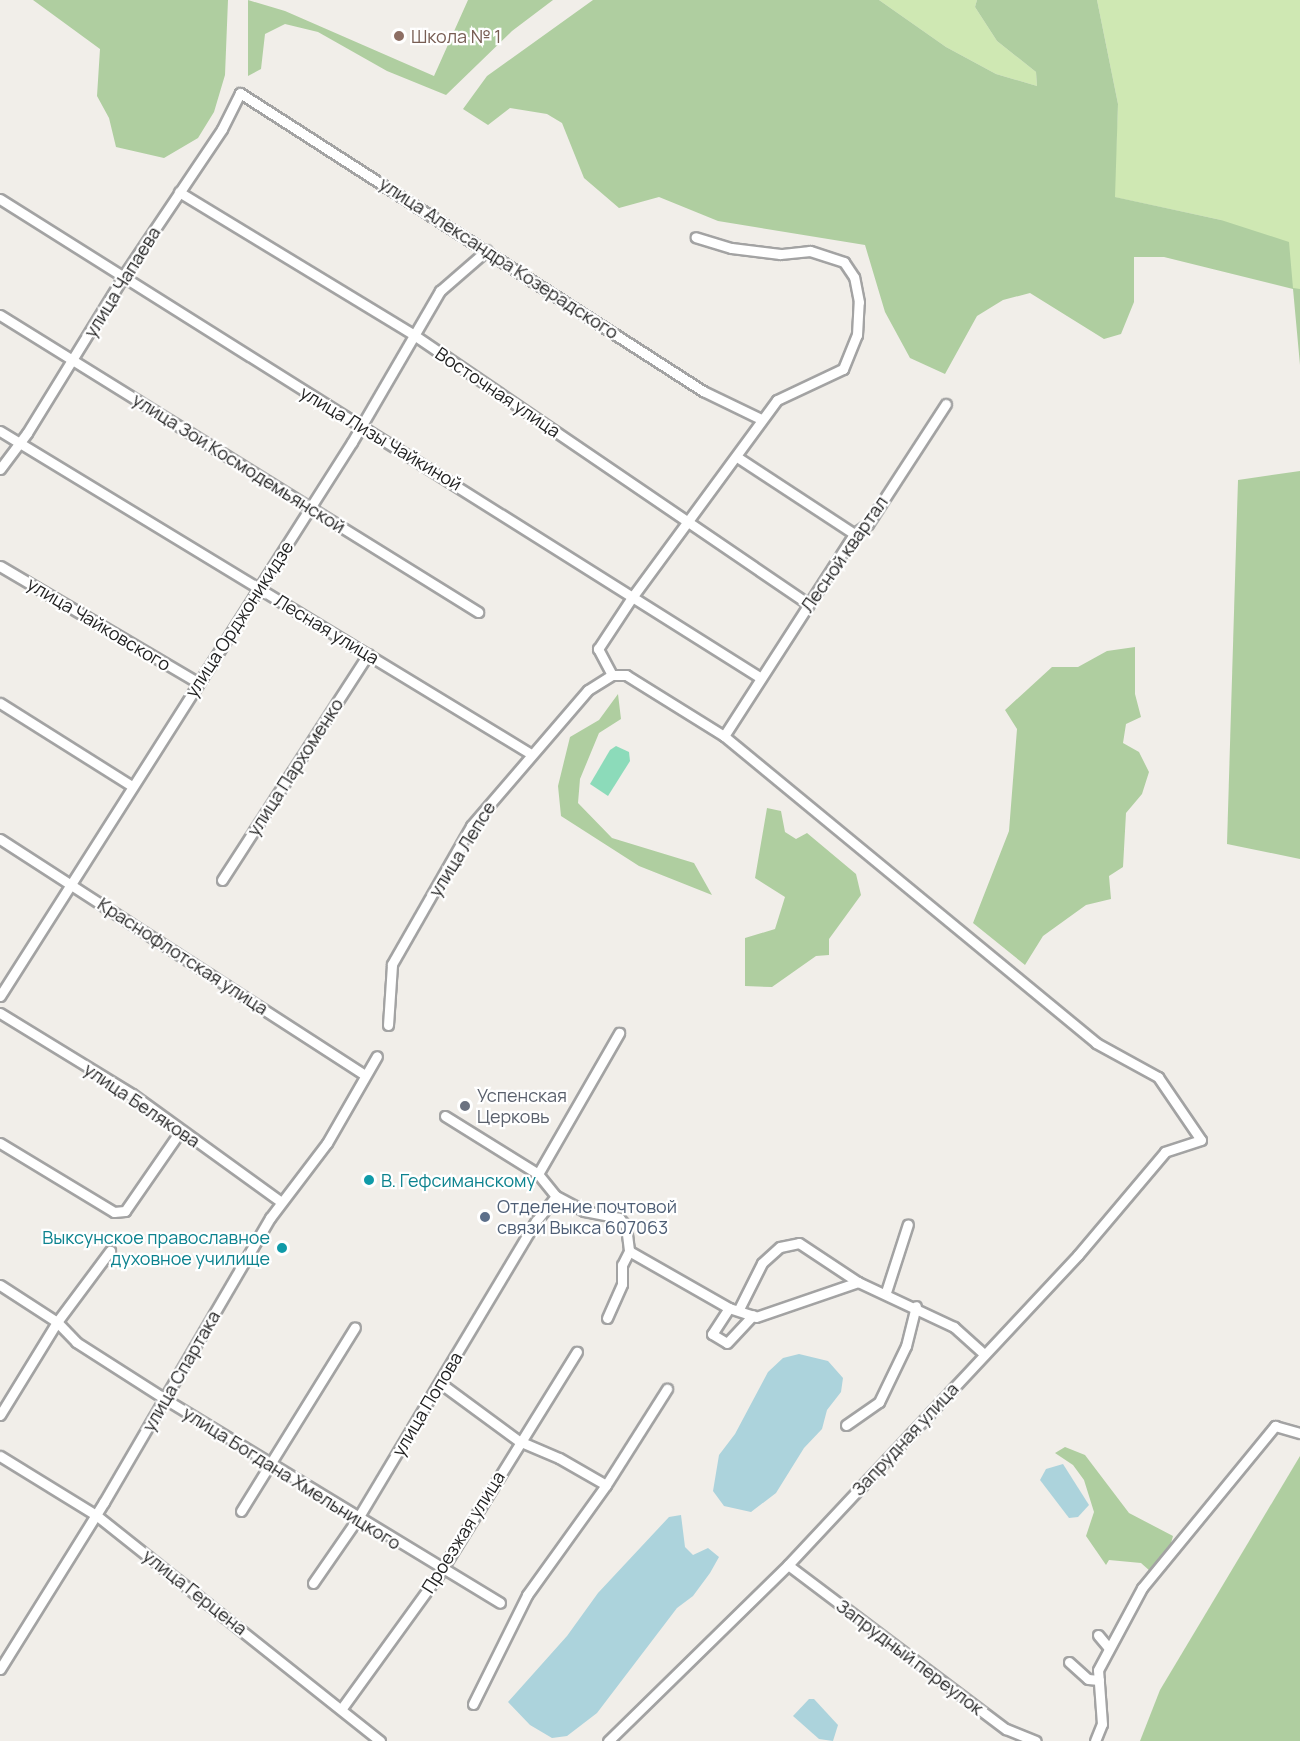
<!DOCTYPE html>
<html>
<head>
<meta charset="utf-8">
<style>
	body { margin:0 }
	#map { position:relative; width:1300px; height:1741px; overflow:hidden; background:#f1eee9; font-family:Manrope,sans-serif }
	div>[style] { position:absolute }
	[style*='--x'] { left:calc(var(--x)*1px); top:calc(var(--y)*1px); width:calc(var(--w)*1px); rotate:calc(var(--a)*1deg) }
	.grass>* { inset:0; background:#cfe8b3 }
	.forest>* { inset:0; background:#afcea0 }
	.pitch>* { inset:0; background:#8cdbba }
	.water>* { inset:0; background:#acd3dc }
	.roads { filter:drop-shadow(2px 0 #a3a3a3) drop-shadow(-2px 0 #a3a3a3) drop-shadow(0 2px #a3a3a3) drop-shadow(0 -2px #a3a3a3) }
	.minor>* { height:9px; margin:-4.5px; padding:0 4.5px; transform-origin:4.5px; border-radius:4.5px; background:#fff }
	.dots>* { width:16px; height:16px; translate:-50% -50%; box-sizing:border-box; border:3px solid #fff; border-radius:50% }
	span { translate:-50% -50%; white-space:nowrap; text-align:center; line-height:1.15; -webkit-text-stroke:4.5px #fff; paint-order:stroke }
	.education-label { font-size:18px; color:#785e54 }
	.left { translate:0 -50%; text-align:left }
	.street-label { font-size:18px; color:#222 }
	.worship-label { font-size:18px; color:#5b616d }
	.culture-label { font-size:18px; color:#0d838f }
	.right { translate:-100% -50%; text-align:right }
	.service-label { font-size:18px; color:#4e5e75 }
</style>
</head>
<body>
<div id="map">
	<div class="grass">
		<i style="clip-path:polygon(879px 0,977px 0,975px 7px,997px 41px,1036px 72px,1037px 86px,996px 74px,946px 47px)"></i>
		<i style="clip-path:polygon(1097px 0,1300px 0,1300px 289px,1293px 289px,1221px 220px,1114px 197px,1118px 104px)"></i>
	</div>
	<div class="forest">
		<i style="clip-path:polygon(33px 0,228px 0,225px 75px,214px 112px,198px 138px,164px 158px,116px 147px,109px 118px,97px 96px,100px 49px)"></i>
		<i style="clip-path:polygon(248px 0,285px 11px,434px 76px,468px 0,553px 0,512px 31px,446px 95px,387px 71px,318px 32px,285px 24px,265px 34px,261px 69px,248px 76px)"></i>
		<i style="clip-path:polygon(593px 0,879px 0,946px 47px,996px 74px,1037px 86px,1036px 72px,997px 41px,975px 7px,977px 0,1097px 0,1118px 104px,1115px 197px,1221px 220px,1289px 242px,1293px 288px,1300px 289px,1300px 365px,1293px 289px,1164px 257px,1134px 257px,1134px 302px,1121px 334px,1104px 339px,1030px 293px,1003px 300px,977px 316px,945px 374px,910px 358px,885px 312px,865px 245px,718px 221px,659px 197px,619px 208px,584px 178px,562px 123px,547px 114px,510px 108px,488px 125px,463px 109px,487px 76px)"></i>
		<i style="clip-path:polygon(1300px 471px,1300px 859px,1227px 844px,1238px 480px)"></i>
		<i style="clip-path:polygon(1135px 647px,1135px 694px,1141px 717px,1126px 724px,1123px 743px,1139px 752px,1149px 772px,1142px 794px,1126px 813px,1123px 867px,1109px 876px,1111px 899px,1086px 905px,1043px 936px,1025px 965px,973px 923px,1009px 831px,1017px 729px,1005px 710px,1052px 667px,1078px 667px,1107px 651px)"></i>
		<i style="clip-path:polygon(618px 694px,621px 719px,599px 733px,580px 779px,578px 803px,612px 838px,694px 863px,712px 895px,639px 866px,561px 816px,558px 786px,570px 737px,599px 720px)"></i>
		<i style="clip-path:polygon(767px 808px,781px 811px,785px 832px,796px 839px,807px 833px,856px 874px,861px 895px,829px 939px,829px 955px,816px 956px,772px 987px,745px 986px,745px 938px,775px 929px,785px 897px,755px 878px)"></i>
		<i style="clip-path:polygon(1065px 1447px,1085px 1455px,1129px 1513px,1173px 1536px,1170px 1547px,1150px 1571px,1141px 1563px,1109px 1560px,1106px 1565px,1086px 1536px,1094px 1512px,1084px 1480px,1073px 1465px,1055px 1453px)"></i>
		<i style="clip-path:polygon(1300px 1456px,1300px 1741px,1140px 1741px,1160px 1690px)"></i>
	</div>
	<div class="pitch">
		<i style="clip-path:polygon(616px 746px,629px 752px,630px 761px,608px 796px,590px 784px,610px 750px)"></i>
	</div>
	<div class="water">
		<i style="clip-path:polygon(799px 1354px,828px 1361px,843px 1378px,841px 1392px,827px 1410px,822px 1429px,804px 1448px,776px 1493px,751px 1512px,724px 1506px,713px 1491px,719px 1455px,735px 1434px,768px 1372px,783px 1358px)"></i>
		<i style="clip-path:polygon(1063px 1464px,1089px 1505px,1078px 1517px,1069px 1518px,1040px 1480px,1046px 1469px)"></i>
		<i style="clip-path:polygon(681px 1515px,685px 1547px,693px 1555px,708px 1548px,719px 1557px,710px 1573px,693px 1596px,677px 1608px,597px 1713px,567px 1736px,552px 1738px,530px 1725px,508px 1702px,567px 1636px,598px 1593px,669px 1517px)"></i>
		<i style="clip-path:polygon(809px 1699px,814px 1699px,838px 1725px,833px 1741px,819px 1739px,793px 1716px)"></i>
	</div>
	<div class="roads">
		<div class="minor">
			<i style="--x:179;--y:192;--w:275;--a:31.3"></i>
			<i style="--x:414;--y:335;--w:477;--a:34.3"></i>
			<i style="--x:0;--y:199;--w:899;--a:32.19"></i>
			<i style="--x:0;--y:315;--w:563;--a:31.85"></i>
			<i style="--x:0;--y:431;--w:622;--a:31.31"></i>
			<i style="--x:737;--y:457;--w:140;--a:33.3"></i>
			<i style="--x:0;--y:469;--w:45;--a:-53.1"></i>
			<i style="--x:27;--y:433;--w:189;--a:-58.4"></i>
			<i style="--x:126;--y:272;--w:172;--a:-56.1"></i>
			<i style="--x:222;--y:129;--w:40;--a:-63.4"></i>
			<i style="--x:240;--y:93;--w:551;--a:32.77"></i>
			<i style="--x:703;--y:391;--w:64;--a:25.8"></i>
			<i style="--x:0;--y:566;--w:229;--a:30.5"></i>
			<i style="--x:612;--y:675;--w:30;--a:-118"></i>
			<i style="--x:598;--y:649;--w:64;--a:-56.6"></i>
			<i style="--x:633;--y:596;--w:243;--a:-53.7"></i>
			<i style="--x:777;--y:400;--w:73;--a:-25.2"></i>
			<i style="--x:843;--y:369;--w:37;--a:-68"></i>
			<i style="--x:857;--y:335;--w:33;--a:-87"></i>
			<i style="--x:859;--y:302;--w:25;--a:-101"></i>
			<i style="--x:854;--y:277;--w:18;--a:-124"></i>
			<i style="--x:844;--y:262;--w:36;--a:-162"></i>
			<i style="--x:810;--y:251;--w:30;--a:174"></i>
			<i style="--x:780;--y:254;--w:49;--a:-173"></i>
			<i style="--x:731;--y:248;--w:37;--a:-163"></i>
			<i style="--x:0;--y:703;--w:156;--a:32.2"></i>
			<i style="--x:724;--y:736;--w:240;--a:-57.2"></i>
			<i style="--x:854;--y:534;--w:17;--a:-36"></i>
			<i style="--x:868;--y:524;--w:143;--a:-57"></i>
			<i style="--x:0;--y:839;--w:435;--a:32.9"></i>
			<i style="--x:222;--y:880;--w:269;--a:-57.1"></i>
			<i style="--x:0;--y:996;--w:656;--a:-57.57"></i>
			<i style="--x:352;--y:442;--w:175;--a:-59.8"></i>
			<i style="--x:440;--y:291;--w:62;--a:-41.1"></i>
			<i style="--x:0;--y:1013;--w:155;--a:31.5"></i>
			<i style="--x:132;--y:1094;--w:184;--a:35.9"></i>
			<i style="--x:388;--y:1025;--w:61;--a:-86.2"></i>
			<i style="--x:392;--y:964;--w:159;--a:-60.2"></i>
			<i style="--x:471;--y:826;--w:179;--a:-49.3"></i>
			<i style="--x:588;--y:690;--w:28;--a:-32"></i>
			<i style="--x:612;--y:675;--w:14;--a:0"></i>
			<i style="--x:626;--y:675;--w:115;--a:31.9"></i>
			<i style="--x:724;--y:736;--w:482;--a:39.5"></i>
			<i style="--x:1096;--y:1043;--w:71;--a:28.7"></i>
			<i style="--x:1158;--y:1077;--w:76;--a:55.7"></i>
			<i style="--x:1201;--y:1140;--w:38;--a:162"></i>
			<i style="--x:1165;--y:1152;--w:135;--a:130.2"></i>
			<i style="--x:1078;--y:1255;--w:424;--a:133.1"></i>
			<i style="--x:788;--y:1565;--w:252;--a:135.6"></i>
			<i style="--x:445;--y:1116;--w:110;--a:31.9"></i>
			<i style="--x:538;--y:1174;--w:28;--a:51"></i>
			<i style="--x:0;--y:1143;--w:133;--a:31.2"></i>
			<i style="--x:114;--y:1212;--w:11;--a:-5"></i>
			<i style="--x:125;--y:1211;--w:98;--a:-55.3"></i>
			<i style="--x:538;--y:1174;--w:163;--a:-60.1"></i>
			<i style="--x:0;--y:1285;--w:68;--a:33"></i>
			<i style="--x:57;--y:1322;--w:28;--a:46"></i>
			<i style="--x:76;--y:1342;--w:106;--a:32.6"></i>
			<i style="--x:165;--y:1399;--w:392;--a:31.3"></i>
			<i style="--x:886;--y:1292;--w:71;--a:-72.1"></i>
			<i style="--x:729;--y:1308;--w:31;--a:123"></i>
			<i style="--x:712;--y:1334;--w:17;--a:31"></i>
			<i style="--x:727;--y:1343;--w:38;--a:-47"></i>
			<i style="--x:739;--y:1309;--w:51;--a:-63.4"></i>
			<i style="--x:762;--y:1263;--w:24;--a:-42"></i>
			<i style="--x:780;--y:1247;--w:19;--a:-12"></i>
			<i style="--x:799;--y:1243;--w:71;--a:33.5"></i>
			<i style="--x:607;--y:1318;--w:37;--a:-66"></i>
			<i style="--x:622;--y:1284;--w:19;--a:-90"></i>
			<i style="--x:622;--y:1265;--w:16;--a:-63"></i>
			<i style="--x:440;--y:1383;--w:98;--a:36.3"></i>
			<i style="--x:519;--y:1441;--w:43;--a:23"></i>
			<i style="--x:559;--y:1458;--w:54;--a:29.9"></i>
			<i style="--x:0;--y:1415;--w:109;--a:-58.5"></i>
			<i style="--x:57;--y:1322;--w:89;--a:-53.3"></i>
			<i style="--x:846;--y:1425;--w:40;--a:-34.9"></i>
			<i style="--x:879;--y:1402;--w:62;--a:-64.3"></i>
			<i style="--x:906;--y:1346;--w:41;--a:-76"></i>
			<i style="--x:0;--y:1456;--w:113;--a:31.6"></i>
			<i style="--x:96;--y:1515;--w:363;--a:38.5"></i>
			<i style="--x:241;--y:1511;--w:216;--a:-58.2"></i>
			<i style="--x:788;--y:1565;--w:273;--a:37"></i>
			<i style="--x:1006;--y:1729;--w:32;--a:22"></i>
			<i style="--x:313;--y:1583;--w:79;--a:-55.3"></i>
			<i style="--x:358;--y:1518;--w:346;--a:-59.1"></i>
			<i style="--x:536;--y:1221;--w:32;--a:-51"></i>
			<i style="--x:556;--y:1196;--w:32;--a:28"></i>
			<i style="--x:584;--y:1211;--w:36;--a:11"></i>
			<i style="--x:619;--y:1218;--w:11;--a:49"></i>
			<i style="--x:626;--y:1226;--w:25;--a:83"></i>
			<i style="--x:629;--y:1251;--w:115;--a:29.7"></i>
			<i style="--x:729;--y:1308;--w:28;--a:18"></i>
			<i style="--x:756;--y:1317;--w:108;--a:-18.9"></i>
			<i style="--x:858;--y:1282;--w:106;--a:25.1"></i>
			<i style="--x:954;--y:1327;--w:40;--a:42"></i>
			<i style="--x:1098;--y:1635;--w:17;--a:50"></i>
			<i style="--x:1069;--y:1662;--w:25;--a:42"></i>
			<i style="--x:1088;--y:1679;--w:11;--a:5"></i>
			<i style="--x:0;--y:1669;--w:197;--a:-58.1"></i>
			<i style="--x:104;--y:1502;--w:329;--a:-59.7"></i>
			<i style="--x:270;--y:1218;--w:94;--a:-52.8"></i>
			<i style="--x:327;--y:1143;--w:100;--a:-60.1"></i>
			<i style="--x:473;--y:1704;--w:122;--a:-63.6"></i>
			<i style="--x:527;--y:1595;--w:135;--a:-54.3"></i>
			<i style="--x:606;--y:1485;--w:114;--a:-57.6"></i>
			<i style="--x:342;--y:1708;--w:169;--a:-54.1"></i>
			<i style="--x:441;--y:1571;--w:258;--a:-58.2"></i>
			<i style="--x:1095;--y:1741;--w:18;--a:-68"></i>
			<i style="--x:1102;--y:1724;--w:54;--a:-94.2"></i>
			<i style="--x:1098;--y:1670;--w:93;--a:-61.8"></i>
			<i style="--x:1142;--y:1588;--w:210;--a:-50.6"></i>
			<i style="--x:1275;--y:1426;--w:26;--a:16"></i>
		</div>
	</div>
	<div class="dots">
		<i style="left:399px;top:36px;background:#8d6e63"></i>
		<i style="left:465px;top:1106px;background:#6b7280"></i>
		<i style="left:369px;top:1180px;background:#0f9aa8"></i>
		<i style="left:485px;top:1217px;background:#5c6f8a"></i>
		<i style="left:282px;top:1248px;background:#0f9aa8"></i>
	</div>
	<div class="education-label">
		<span class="left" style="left:411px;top:36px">Школа № 1</span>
	</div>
	<div class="street-label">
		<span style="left:499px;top:258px;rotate:33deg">улица Александра Козерадского</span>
		<span style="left:122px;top:282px;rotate:-58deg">улица Чапаева</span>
		<span style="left:498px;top:392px;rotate:34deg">Восточная улица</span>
		<span style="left:381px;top:438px;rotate:31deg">улица Лизы Чайкиной</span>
		<span style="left:239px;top:463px;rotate:32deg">улица Зои Космодемьянской</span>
		<span style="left:844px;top:554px;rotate:-55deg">Лесной квартал</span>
		<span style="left:239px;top:619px;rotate:-57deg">улица Орджоникидзе</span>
		<span style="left:99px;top:624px;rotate:31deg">улица Чайковского</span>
		<span style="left:327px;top:629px;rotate:31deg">Лесная улица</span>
		<span style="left:295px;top:767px;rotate:-57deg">улица Пархоменко</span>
		<span style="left:462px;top:849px;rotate:-58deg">улица Лепсе</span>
		<span style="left:183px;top:956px;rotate:33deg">Краснофлотская улица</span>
		<span style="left:142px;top:1105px;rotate:34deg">улица Белякова</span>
		<span style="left:181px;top:1371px;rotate:-60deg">улица Спартака</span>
		<span style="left:427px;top:1404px;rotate:-59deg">улица Попова</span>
		<span style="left:905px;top:1439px;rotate:-47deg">Запрудная улица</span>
		<span style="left:292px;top:1478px;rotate:32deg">улица Богдана Хмельницкого</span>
		<span style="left:463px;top:1532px;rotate:-58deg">Проезжая улица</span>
		<span style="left:195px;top:1592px;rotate:38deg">улица Герцена</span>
		<span style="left:910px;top:1657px;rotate:37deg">Запрудный переулок</span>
	</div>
	<div class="worship-label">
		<span class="left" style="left:477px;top:1106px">Успенская<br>Церковь</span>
	</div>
	<div class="culture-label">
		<span class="left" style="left:381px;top:1180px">В. Гефсиманскому</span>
		<span class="right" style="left:270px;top:1248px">Выксунское православное<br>духовное училище</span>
	</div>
	<div class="service-label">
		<span class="left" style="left:497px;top:1217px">Отделение почтовой<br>связи Выкса 607063</span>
	</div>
</div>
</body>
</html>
